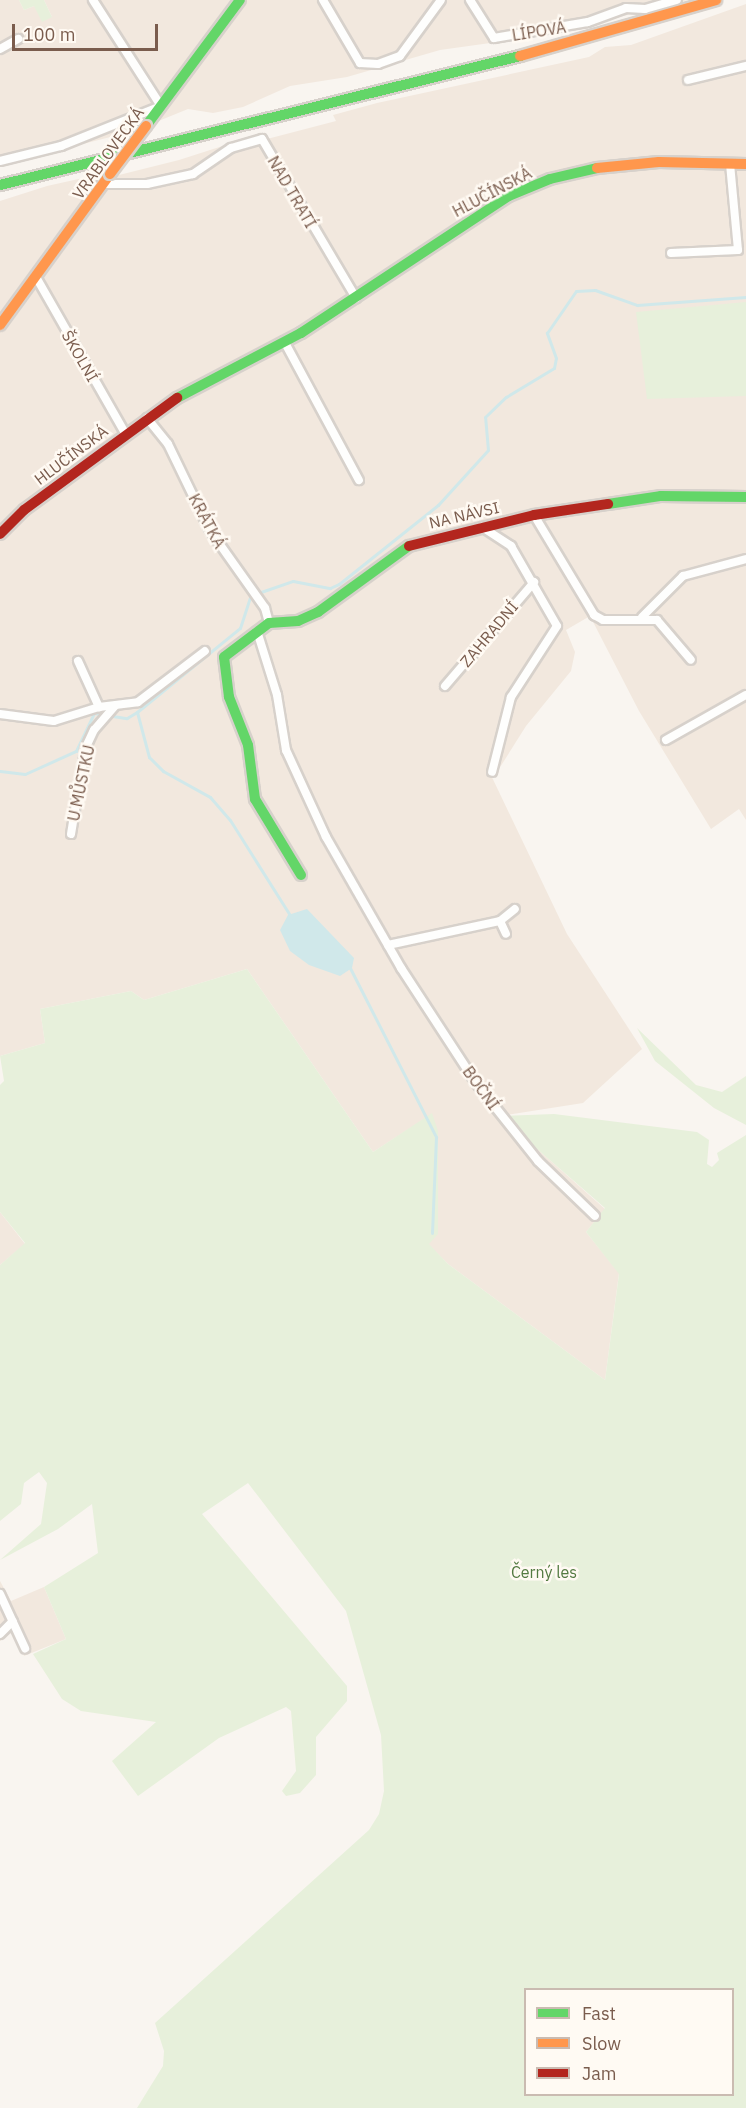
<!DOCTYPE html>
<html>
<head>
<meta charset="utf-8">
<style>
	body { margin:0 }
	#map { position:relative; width:746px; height:2108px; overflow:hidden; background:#f9f5f0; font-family:"IBM Plex Sans",sans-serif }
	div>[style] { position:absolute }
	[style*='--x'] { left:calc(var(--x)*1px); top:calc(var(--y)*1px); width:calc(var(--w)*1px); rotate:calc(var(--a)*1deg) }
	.residential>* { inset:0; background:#f2e8de }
	.green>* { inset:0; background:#e7f0db }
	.water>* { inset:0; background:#d0e8ea }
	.stream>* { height:3px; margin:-1.5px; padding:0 1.5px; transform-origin:1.5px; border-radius:1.5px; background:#d0e8ea }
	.roads { filter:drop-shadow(2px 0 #d7d1cb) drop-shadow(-2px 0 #d7d1cb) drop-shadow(0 2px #d7d1cb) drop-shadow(0 -2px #d7d1cb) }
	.street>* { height:8px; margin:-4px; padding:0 4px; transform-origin:4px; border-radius:4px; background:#fefefd }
	.fast>* { height:10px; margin:-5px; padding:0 5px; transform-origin:5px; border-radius:5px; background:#63d668 }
	.slow>* { height:10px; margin:-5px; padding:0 5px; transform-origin:5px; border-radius:5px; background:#ff974d }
	.jam>* { height:10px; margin:-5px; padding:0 5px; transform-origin:5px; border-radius:5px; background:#b3261e }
	.bridges { filter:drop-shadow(2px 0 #d9d2cb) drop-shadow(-2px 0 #d9d2cb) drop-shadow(0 2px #d9d2cb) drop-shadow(0 -2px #d9d2cb) }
	.slow-bridge>* { height:10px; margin:-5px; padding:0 5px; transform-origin:5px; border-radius:5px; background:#ff974d }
	span { translate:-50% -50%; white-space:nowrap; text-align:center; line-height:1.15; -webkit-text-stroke:5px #fffaf3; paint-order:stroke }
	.street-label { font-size:16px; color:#7a5c4d }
	.park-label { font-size:16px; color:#537a41 }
	.legend { position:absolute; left:524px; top:1988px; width:210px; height:108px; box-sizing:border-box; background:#fffaf3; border:2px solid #cabbb1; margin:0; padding:8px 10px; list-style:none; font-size:18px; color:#7a5c4d }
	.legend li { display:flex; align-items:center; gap:12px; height:30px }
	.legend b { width:30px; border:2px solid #cabbb1 }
	.scale { position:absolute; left:12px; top:24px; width:146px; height:27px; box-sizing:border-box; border:3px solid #7a5c4d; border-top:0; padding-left:8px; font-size:18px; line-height:21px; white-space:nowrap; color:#7a5c4d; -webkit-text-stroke:4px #fffaf3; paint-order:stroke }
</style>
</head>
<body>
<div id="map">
	<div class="residential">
		<i style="clip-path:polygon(0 0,19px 0,24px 10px,34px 6px,52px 17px,44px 0,687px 0,548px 35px,440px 50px,347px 77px,290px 86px,243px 107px,213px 113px,188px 109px,134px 131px,0 165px)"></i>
		<i style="clip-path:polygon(746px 4px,746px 820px,739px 809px,711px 829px,639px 711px,590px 616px,566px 630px,575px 652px,571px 671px,526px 726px,497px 772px,489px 771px,567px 934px,642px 1049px,583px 1103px,500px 1116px,605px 1209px,586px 1232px,619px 1273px,605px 1380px,448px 1264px,428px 1244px,432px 1114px,373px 1152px,247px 969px,144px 1000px,131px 991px,40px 1009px,45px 1043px,0 1056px,0 201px,47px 186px,92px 176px,99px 180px,179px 160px,260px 134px,267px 139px,336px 121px,333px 115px,377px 103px,589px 57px,605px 47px,631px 45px)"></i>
		<i style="clip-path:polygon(0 1212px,25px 1244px,0 1265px)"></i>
		<i style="clip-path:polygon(0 1581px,11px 1601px,44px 1587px,66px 1639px,24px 1656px,14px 1631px,0 1641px)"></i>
	</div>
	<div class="green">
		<i style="clip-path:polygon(19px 0,44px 0,52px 17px,42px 22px,34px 6px,24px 10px)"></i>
		<i style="clip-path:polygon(746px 302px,746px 396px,647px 399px,636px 312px)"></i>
		<i style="clip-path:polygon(evenodd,247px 969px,373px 1152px,432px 1113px,438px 1131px,438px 1234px,429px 1244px,448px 1264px,605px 1380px,619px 1274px,586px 1232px,605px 1208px,499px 1116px,554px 1114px,697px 1132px,709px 1140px,707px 1164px,712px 1167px,719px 1160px,717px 1153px,746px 1135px,746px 2108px,137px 2108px,163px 2066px,164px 2051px,155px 2023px,369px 1830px,379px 1814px,384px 1791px,381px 1735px,346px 1611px,248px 1483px,202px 1514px,347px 1686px,347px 1701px,316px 1737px,316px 1775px,300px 1793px,286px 1796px,282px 1791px,296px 1771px,291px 1711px,286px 1707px,219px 1738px,138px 1796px,112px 1761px,156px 1722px,81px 1711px,62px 1699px,33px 1654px,66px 1639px,44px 1587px,98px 1553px,92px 1504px,58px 1529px,0 1560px,41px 1524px,47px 1483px,39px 1472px,24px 1483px,21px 1504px,0 1521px,0 1265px,25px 1243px,0 1212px,0 1085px,4px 1081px,0 1056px,45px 1043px,40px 1009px,131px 991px,144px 1000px,247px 969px,526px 1990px,732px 1990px,732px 2094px,526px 2094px,526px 1990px)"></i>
		<i style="clip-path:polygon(637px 1028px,696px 1085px,722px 1092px,746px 1076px,746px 1125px,714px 1108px,655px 1061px)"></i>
	</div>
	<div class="water">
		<i style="clip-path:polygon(307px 909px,354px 958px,352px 968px,340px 976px,309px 965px,290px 951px,280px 930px,288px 915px)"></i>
	</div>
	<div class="stream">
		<i style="--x:258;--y:593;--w:37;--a:-19"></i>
		<i style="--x:293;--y:581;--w:38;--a:11"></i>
		<i style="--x:330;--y:588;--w:10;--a:-24"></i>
		<i style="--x:339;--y:584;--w:127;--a:-38.6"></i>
		<i style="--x:438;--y:505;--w:74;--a:-47.7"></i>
		<i style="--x:488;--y:450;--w:33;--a:-95"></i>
		<i style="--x:485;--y:417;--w:29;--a:-44"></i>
		<i style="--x:506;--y:397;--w:56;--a:-31.1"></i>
		<i style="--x:554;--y:368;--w:10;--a:-79"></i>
		<i style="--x:556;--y:358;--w:27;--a:-110"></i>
		<i style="--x:547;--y:333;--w:51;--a:-55.4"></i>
		<i style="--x:576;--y:291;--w:19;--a:-3"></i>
		<i style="--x:595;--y:290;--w:45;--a:19.7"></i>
		<i style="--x:637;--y:305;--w:109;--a:-4.2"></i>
		<i style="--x:137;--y:712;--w:47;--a:75.1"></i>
		<i style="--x:149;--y:757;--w:20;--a:45"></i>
		<i style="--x:163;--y:771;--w:54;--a:29"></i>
		<i style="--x:210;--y:797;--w:30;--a:49"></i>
		<i style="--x:230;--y:820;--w:115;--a:57.8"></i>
		<i style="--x:0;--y:771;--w:25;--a:7"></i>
		<i style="--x:25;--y:774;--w:56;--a:-24.3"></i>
		<i style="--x:76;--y:751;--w:42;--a:-64.7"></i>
		<i style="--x:94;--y:713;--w:33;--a:9"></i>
		<i style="--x:127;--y:718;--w:12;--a:-31"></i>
		<i style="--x:137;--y:712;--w:133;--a:-39.2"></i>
		<i style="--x:240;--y:628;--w:33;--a:-72"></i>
		<i style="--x:349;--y:966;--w:192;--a:63"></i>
		<i style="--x:436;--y:1137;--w:96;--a:92.4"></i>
	</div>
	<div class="roads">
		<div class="street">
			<i style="--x:323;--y:0;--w:73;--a:59.6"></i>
			<i style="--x:360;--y:63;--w:18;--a:3"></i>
			<i style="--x:378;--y:64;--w:23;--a:-20"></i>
			<i style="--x:400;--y:56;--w:69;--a:-53.8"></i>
			<i style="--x:470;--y:0;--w:45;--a:57.7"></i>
			<i style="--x:494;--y:38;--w:95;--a:-9.7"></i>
			<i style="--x:588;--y:22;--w:40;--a:-20.2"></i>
			<i style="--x:626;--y:8;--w:19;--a:3"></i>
			<i style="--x:645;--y:9;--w:33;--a:-16"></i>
			<i style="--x:0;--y:49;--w:21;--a:-29"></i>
			<i style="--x:688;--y:80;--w:60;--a:-13.6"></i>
			<i style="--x:0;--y:161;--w:63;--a:-13.8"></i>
			<i style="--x:61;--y:146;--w:108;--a:-21.8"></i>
			<i style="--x:161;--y:106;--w:126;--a:-122.7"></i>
			<i style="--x:103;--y:184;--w:44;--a:0"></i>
			<i style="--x:147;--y:184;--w:47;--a:-12.3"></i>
			<i style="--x:193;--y:174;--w:46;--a:-34.4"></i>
			<i style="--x:231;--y:148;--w:32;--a:-16"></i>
			<i style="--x:262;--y:139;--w:185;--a:59.4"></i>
			<i style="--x:671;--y:253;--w:67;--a:-2.6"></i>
			<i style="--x:738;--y:250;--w:87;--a:-95.3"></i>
			<i style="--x:36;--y:277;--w:180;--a:60.3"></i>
			<i style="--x:284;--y:341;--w:158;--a:61.7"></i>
			<i style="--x:147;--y:418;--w:33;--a:51"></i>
			<i style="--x:168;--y:444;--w:94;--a:64.2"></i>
			<i style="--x:209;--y:529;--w:97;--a:54.7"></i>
			<i style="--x:265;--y:608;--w:16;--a:75"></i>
			<i style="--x:534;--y:515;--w:117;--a:59"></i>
			<i style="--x:594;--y:615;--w:10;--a:29"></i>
			<i style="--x:603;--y:620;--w:54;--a:0"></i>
			<i style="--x:657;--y:620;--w:52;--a:49.6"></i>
			<i style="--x:482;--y:527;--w:35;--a:33"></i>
			<i style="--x:511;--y:546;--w:92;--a:60.1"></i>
			<i style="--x:557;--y:626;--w:85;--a:122.9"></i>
			<i style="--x:511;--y:697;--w:77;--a:104.2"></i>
			<i style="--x:642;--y:617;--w:58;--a:-45"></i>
			<i style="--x:683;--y:576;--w:65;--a:-15.1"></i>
			<i style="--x:257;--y:631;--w:67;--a:72.6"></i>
			<i style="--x:277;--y:695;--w:56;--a:80.7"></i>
			<i style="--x:286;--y:750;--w:96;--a:65.3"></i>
			<i style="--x:326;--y:837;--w:151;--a:60.2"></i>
			<i style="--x:401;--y:968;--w:137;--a:56.9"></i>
			<i style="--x:476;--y:1083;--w:100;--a:51.5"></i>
			<i style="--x:538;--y:1161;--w:79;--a:44"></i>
			<i style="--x:78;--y:661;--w:51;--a:65.5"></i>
			<i style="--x:445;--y:686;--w:137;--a:-49.4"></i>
			<i style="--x:0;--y:714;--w:54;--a:7.4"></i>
			<i style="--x:54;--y:721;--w:47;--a:-17.3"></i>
			<i style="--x:99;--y:707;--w:39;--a:-7"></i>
			<i style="--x:138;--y:702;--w:84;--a:-37.3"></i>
			<i style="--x:666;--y:740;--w:92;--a:-29.4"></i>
			<i style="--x:71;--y:834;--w:86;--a:-80.6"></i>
			<i style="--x:85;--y:749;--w:21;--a:-65"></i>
			<i style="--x:94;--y:730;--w:32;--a:-49"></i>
			<i style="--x:500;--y:921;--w:14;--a:65"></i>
			<i style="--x:388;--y:945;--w:115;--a:-12.1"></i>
			<i style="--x:500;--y:921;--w:19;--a:-39"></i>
			<i style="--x:0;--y:1594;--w:60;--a:65.2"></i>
			<i style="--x:0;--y:1634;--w:18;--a:-45"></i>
		</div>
		<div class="fast">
			<i style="--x:146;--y:126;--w:157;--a:-53.3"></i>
			<i style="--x:0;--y:185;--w:536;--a:-13.93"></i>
			<i style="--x:177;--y:398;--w:140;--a:-27.7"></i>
			<i style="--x:301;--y:333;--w:249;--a:-33.4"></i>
			<i style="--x:509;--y:196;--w:44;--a:-22.5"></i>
			<i style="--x:550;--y:179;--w:48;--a:-13.2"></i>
			<i style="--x:608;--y:504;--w:54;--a:-8.6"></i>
			<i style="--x:661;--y:496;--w:85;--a:0.7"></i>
			<i style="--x:301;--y:875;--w:89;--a:-121.2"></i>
			<i style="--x:255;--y:799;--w:54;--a:-97.4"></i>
			<i style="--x:248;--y:745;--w:52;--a:-111.6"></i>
			<i style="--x:229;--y:697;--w:40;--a:-97.1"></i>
			<i style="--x:224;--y:657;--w:56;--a:-37.1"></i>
			<i style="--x:269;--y:623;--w:29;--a:-4"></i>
			<i style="--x:298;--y:621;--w:22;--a:-24"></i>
			<i style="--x:318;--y:612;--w:112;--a:-36"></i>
		</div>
		<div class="slow">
			<i style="--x:520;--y:56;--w:204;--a:-15.9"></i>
			<i style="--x:597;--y:168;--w:62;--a:-5.5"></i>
			<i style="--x:659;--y:162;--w:87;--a:1.3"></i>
			<i style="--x:0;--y:325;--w:187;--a:-53.9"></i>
		</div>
		<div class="jam">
			<i style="--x:0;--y:534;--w:34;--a:-45"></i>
			<i style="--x:24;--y:510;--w:190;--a:-36.2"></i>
			<i style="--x:409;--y:546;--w:129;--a:-13.9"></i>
			<i style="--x:534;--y:515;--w:75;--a:-8.5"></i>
		</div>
	</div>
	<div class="bridges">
		<div class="slow-bridge">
			<i style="--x:110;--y:174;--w:60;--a:-53.1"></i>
		</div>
	</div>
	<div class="street-label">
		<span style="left:539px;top:31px;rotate:-9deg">LÍPOVÁ</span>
		<span style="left:108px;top:153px;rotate:-54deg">VRABLOVECKÁ</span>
		<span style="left:292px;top:192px;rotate:60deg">NAD TRATÍ</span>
		<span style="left:492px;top:192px;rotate:-28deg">HLUČÍNSKÁ</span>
		<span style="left:80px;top:356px;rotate:60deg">ŠKOLNÍ</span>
		<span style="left:71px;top:455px;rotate:-37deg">HLUČÍNSKÁ</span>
		<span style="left:464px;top:515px;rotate:-13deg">NA NÁVSI</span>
		<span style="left:207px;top:521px;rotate:62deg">KRÁTKÁ</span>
		<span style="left:489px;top:634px;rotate:-50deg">ZAHRADNÍ</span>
		<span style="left:81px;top:783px;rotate:-78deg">U MŮSTKU</span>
		<span style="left:481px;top:1088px;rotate:54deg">BOČNÍ</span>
	</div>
	<div class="park-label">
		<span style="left:544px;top:1572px">Černý les</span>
	</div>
	<ul class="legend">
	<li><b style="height:8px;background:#63d668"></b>Fast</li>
	<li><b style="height:8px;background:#ff974d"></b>Slow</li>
	<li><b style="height:8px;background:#b3261e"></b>Jam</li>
	</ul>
	<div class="scale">100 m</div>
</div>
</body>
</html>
